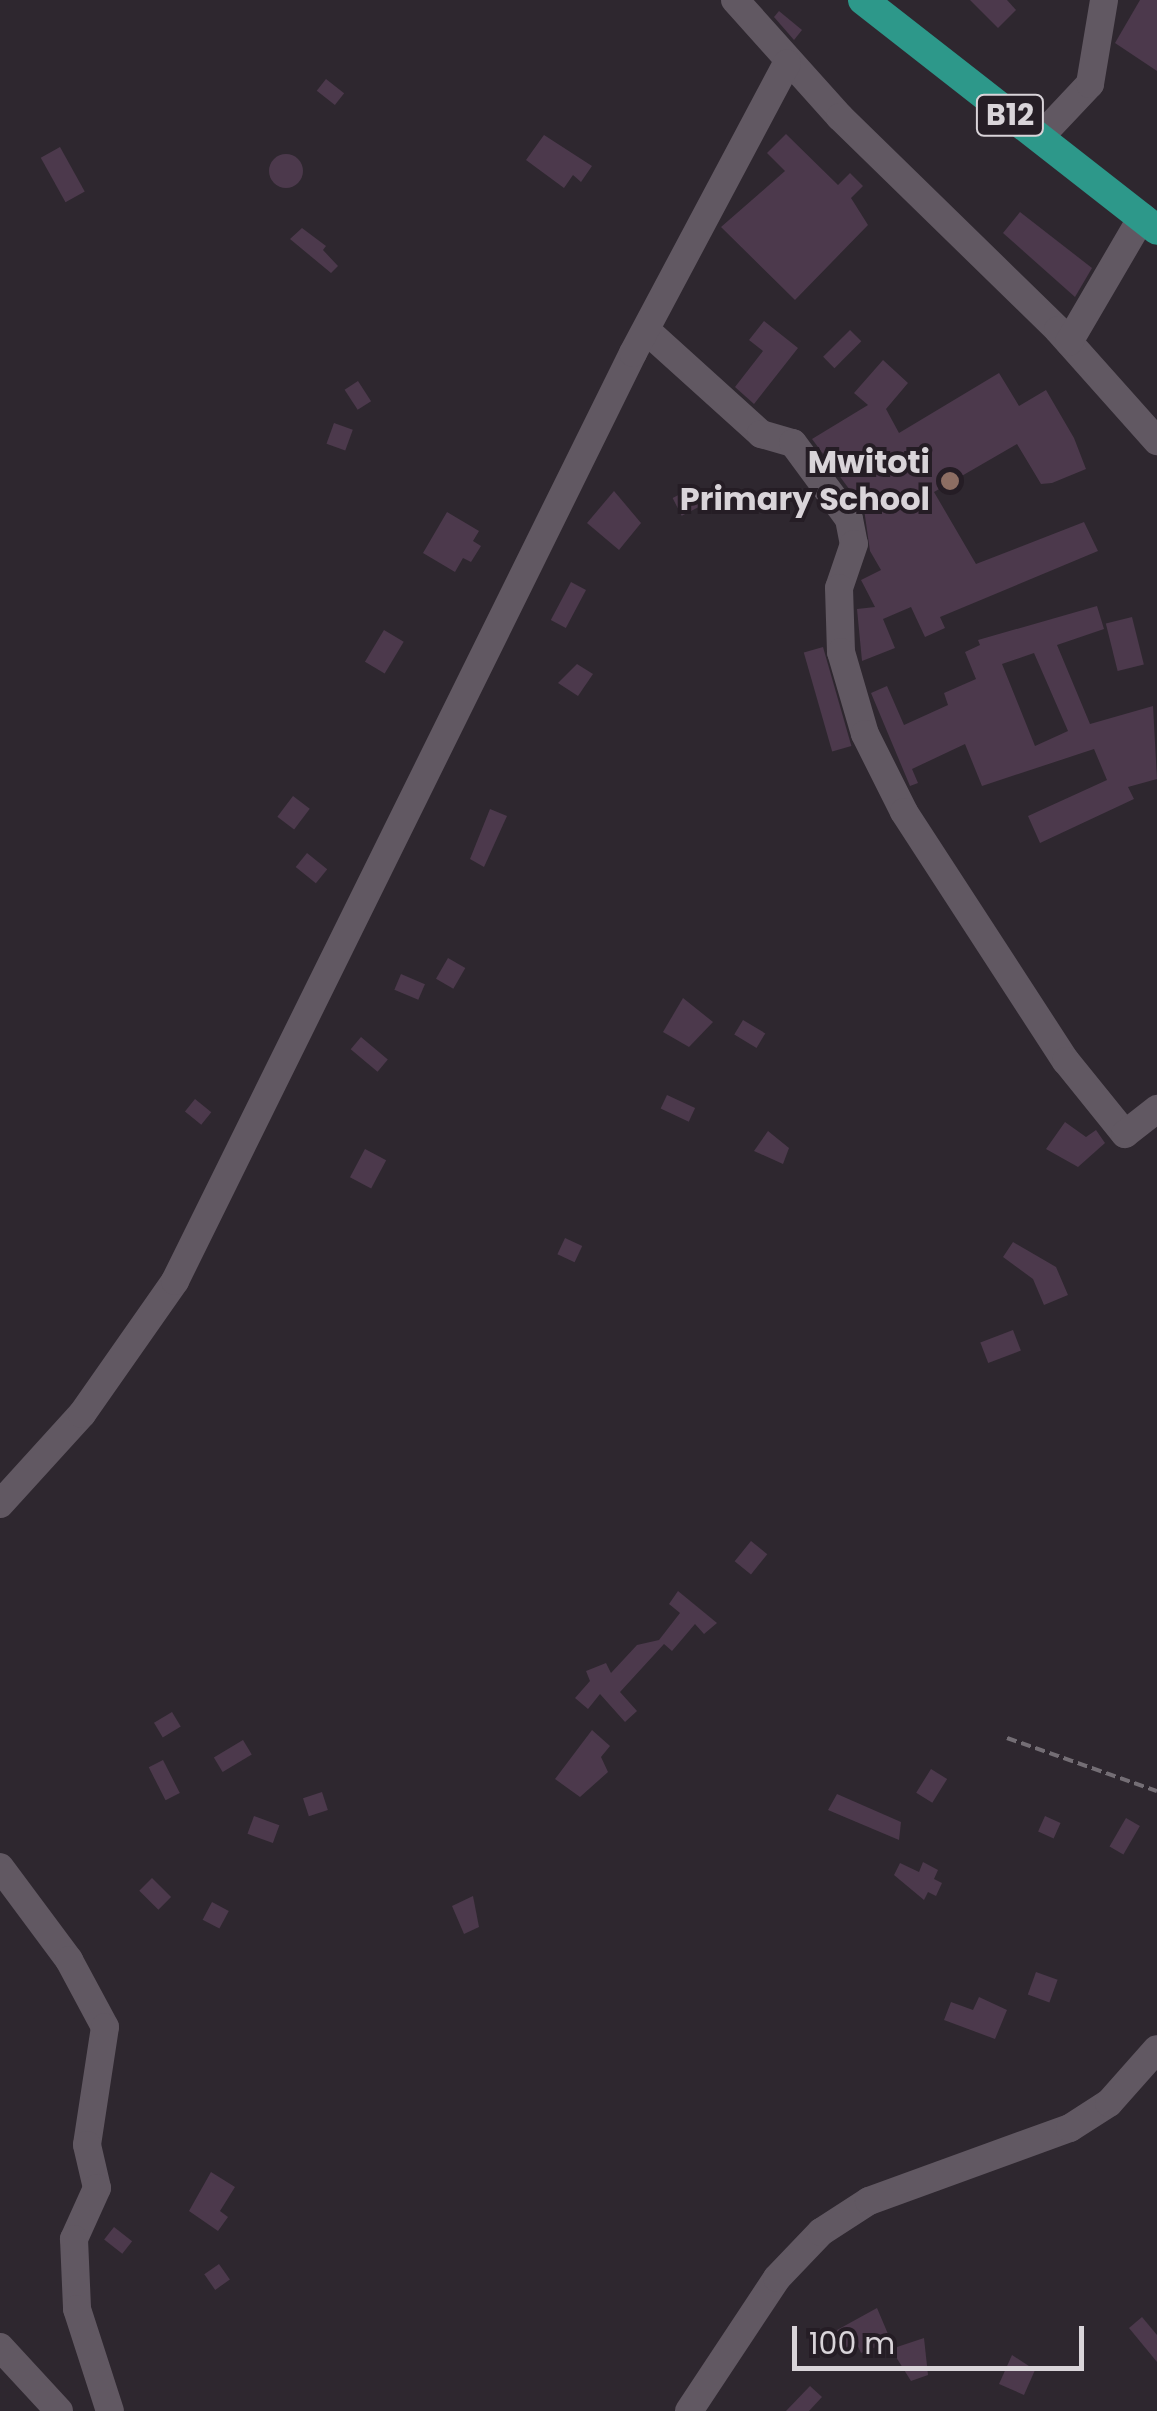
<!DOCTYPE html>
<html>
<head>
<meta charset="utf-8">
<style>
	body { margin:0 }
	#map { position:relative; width:1157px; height:2411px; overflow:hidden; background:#2e272f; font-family:Poppins,sans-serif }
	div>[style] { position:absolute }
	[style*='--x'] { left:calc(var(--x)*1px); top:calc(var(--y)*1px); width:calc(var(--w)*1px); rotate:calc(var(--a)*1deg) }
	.building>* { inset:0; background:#4c394c; transform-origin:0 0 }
	.round { border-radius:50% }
	.path>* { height:4px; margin-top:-2px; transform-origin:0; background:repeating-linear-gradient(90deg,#746e75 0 10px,transparent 0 15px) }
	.minor>* { height:28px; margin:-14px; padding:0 14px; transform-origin:14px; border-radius:14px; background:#615862 }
	.highway>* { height:30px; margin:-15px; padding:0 15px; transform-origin:15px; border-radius:15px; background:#2d988a }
	.dots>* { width:28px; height:28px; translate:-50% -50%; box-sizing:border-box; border:5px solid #251d25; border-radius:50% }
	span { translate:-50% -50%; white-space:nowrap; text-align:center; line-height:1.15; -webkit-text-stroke:8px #251d25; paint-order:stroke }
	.shield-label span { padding:2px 8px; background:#251d25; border:2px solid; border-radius:8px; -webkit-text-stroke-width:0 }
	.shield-label { font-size:30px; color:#d9d4d9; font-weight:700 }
	.poi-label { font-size:32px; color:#d9d4d9; font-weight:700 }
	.right { translate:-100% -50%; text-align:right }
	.scale { position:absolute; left:792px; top:2326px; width:292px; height:45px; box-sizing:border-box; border:5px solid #d9d4d9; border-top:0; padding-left:12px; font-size:30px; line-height:35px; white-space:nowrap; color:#d9d4d9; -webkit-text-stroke:8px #251d25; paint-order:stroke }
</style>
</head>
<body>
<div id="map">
	<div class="building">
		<i style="clip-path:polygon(970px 0,1007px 0,1016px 10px,998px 28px)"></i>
		<i style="clip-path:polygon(1140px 0,1157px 0,1157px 71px,1115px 43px)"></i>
		<i style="clip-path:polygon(779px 11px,802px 30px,794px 40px,774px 17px)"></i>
		<i style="left:326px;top:79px;width:23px;height:15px;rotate:38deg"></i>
		<i style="clip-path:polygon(786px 134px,838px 185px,850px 173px,863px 186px,851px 198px,868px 225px,795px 300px,721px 227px,785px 171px,767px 153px)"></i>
		<i style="clip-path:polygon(544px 135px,592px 166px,581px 182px,573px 175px,564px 188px,526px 160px)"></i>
		<i style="left:60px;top:147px;width:51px;height:22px;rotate:61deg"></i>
		<i class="round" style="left:269px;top:154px;width:34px;height:34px"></i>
		<i style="clip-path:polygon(1020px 212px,1092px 268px,1075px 297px,1003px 233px)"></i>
		<i style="clip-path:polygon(302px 228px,326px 246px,323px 250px,338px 266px,331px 273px,290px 239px)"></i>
		<i style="clip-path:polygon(764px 321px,798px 348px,754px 404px,735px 387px,763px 351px,749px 340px)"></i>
		<i style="left:850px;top:330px;width:16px;height:38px;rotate:45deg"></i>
		<i style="clip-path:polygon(883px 360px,908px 383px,886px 409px,899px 433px,999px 373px,1019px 406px,1046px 390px,1074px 438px,1086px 469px,1052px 483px,1041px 484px,1017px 444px,934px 492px,976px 564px,1084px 522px,1098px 551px,940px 617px,945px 628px,925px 637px,911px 607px,883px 619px,895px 648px,862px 661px,857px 609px,875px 607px,861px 580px,881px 570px,870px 551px,864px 509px,812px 439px,868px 405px,854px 393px)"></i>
		<i style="left:358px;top:381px;width:24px;height:16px;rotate:57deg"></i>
		<i style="left:334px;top:423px;width:20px;height:22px;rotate:20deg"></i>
		<i style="left:694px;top:487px;width:20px;height:24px;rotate:63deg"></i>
		<i style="clip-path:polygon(614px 491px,641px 523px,619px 550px,587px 523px)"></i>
		<i style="clip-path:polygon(447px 512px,479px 531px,473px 541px,481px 546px,471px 562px,463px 558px,455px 572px,423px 553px)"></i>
		<i style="left:571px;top:582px;width:17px;height:43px;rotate:28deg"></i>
		<i style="clip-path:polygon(evenodd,1097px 606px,1104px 629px,1057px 645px,1090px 724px,1153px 706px,1157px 779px,1128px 787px,1134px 799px,1040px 843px,1028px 816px,1107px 780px,1094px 749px,982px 786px,965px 744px,912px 769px,918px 783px,910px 786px,871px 693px,887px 686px,904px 725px,948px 705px,944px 693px,976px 679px,965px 652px,980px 645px,978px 640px,1097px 606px,1034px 653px,1068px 731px,1035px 746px,1002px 664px,1034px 653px)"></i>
		<i style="left:1132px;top:617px;width:49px;height:27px;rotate:76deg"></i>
		<i style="left:384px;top:630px;width:23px;height:37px;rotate:31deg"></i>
		<i style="left:823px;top:647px;width:103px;height:20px;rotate:74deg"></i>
		<i style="clip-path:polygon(577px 664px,593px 674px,578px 696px,558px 683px)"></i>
		<i style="left:293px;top:796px;width:21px;height:26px;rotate:37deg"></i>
		<i style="clip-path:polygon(490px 809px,507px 816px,484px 867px,470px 859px)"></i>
		<i style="left:307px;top:853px;width:26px;height:18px;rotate:39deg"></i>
		<i style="left:448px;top:958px;width:20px;height:24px;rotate:30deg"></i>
		<i style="left:401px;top:974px;width:26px;height:17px;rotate:23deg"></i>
		<i style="clip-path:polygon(683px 998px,713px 1022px,689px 1047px,663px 1032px)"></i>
		<i style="left:743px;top:1020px;width:26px;height:17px;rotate:31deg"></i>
		<i style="left:361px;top:1037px;width:35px;height:16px;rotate:40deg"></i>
		<i style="left:667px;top:1095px;width:31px;height:15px;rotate:25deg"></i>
		<i style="left:195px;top:1099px;width:21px;height:16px;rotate:39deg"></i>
		<i style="clip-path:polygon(1065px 1122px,1086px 1137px,1096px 1130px,1105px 1143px,1078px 1167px,1046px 1149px)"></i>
		<i style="clip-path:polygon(768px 1131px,789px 1148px,783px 1164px,754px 1151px)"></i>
		<i style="left:365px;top:1149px;width:24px;height:32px;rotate:28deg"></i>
		<i style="left:565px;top:1238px;width:19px;height:18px;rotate:25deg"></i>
		<i style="clip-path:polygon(1013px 1242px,1056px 1267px,1068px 1295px,1044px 1305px,1033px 1279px,1003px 1257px)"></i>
		<i style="left:1013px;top:1330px;width:22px;height:35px;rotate:69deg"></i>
		<i style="left:751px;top:1541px;width:21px;height:26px;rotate:39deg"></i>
		<i style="clip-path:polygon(678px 1591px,717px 1623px,704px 1634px,695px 1624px,672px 1651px,664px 1644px,620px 1692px,637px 1711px,625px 1722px,600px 1694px,588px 1709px,575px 1698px,590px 1681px,586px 1671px,606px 1663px,611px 1673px,637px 1645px,659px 1640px,680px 1613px,669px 1604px)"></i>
		<i style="left:172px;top:1712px;width:17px;height:21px;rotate:59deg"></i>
		<i style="clip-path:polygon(592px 1730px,610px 1746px,601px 1757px,608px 1772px,580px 1797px,555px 1779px)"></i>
		<i style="left:243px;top:1740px;width:17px;height:34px;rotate:59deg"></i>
		<i style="left:163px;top:1760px;width:37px;height:16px;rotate:63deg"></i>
		<i style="left:931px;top:1769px;width:19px;height:28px;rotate:32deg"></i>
		<i style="left:322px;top:1792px;width:19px;height:20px;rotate:72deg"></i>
		<i style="clip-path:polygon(837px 1794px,901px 1822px,899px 1840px,828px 1810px)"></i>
		<i style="left:254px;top:1816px;width:27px;height:19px;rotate:20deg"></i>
		<i style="left:1045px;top:1816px;width:17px;height:17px;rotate:24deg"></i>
		<i style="left:1126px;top:1818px;width:16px;height:33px;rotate:30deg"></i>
		<i style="clip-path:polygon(923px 1862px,938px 1870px,934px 1879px,942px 1883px,936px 1896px,928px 1892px,924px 1900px,894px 1875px,900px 1863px,919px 1872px)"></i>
		<i style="left:152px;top:1878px;width:27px;height:18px;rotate:45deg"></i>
		<i style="clip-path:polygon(473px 1896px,479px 1927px,464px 1934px,452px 1906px)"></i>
		<i style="left:212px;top:1902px;width:19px;height:20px;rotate:28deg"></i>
		<i style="left:1036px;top:1972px;width:23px;height:24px;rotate:20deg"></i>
		<i style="clip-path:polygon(979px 1997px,1007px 2010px,995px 2039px,944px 2020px,951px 2002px,973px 2010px)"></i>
		<i style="clip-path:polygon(211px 2172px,235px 2187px,220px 2211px,228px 2217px,218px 2231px,189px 2211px)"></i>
		<i style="left:114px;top:2227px;width:23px;height:16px;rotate:38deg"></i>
		<i style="left:219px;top:2264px;width:19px;height:18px;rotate:55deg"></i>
		<i style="clip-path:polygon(877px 2308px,891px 2341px,861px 2353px,857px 2344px,845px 2349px,837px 2330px)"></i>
		<i style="clip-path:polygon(1142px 2317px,1157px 2335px,1157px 2362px,1129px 2328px)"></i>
		<i style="clip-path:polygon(924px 2338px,928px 2375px,911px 2381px,891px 2349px)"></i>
		<i style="clip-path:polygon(1012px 2355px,1035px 2370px,1024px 2395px,999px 2384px)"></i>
		<i style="clip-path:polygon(810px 2386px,822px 2397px,809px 2411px,786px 2411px)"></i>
	</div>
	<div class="path">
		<i style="--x:1007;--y:1738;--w:159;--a:19.5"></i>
	</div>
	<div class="minor">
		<i style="--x:735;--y:0;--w:157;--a:48.1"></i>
		<i style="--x:840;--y:117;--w:305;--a:44.3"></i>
		<i style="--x:1058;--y:330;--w:149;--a:48.3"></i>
		<i style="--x:1040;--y:137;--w:73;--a:-46.7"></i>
		<i style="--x:1090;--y:84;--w:85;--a:-80.5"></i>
		<i style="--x:646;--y:330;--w:155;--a:42.1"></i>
		<i style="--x:761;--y:434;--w:33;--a:16"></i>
		<i style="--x:793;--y:443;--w:94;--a:53.6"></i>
		<i style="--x:849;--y:519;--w:25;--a:79"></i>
		<i style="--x:854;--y:544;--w:46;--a:108.8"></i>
		<i style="--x:839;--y:588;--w:64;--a:88.2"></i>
		<i style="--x:841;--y:652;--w:85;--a:73.7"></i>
		<i style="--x:865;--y:734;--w:87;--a:63.4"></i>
		<i style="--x:904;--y:812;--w:297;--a:57"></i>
		<i style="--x:1066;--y:1061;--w:94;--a:51.1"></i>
		<i style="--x:1125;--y:1134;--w:41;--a:-38"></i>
		<i style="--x:1069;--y:342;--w:145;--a:-59.7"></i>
		<i style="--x:0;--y:1504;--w:122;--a:-47.7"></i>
		<i style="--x:82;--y:1414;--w:162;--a:-55"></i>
		<i style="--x:175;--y:1281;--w:1035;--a:-63.73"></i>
		<i style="--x:633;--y:353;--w:328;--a:-62"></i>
		<i style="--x:0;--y:1867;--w:116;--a:53.4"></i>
		<i style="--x:69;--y:1960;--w:76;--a:61.8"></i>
		<i style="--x:105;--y:2027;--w:119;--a:98.7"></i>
		<i style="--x:87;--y:2145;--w:44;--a:76.9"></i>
		<i style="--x:97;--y:2188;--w:56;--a:114.3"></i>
		<i style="--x:74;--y:2239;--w:70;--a:87.5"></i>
		<i style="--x:77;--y:2309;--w:107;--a:72.1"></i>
		<i style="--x:0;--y:2347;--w:87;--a:47.3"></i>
		<i style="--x:689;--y:2411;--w:159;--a:-56.5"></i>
		<i style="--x:777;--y:2278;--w:64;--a:-46.3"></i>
		<i style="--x:821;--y:2232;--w:57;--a:-32.9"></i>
		<i style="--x:869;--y:2201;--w:214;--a:-20"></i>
		<i style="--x:1070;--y:2128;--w:46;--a:-32.7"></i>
		<i style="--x:1109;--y:2103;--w:72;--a:-48.4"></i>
	</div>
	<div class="highway">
		<i style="--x:863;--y:0;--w:373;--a:38"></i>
	</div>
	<div class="dots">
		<i style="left:950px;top:481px;background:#8d6e63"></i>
	</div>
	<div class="shield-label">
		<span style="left:1010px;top:115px">B12</span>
	</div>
	<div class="poi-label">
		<span class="right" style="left:930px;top:481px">Mwitoti<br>Primary School</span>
	</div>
	<div class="scale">100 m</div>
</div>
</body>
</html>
